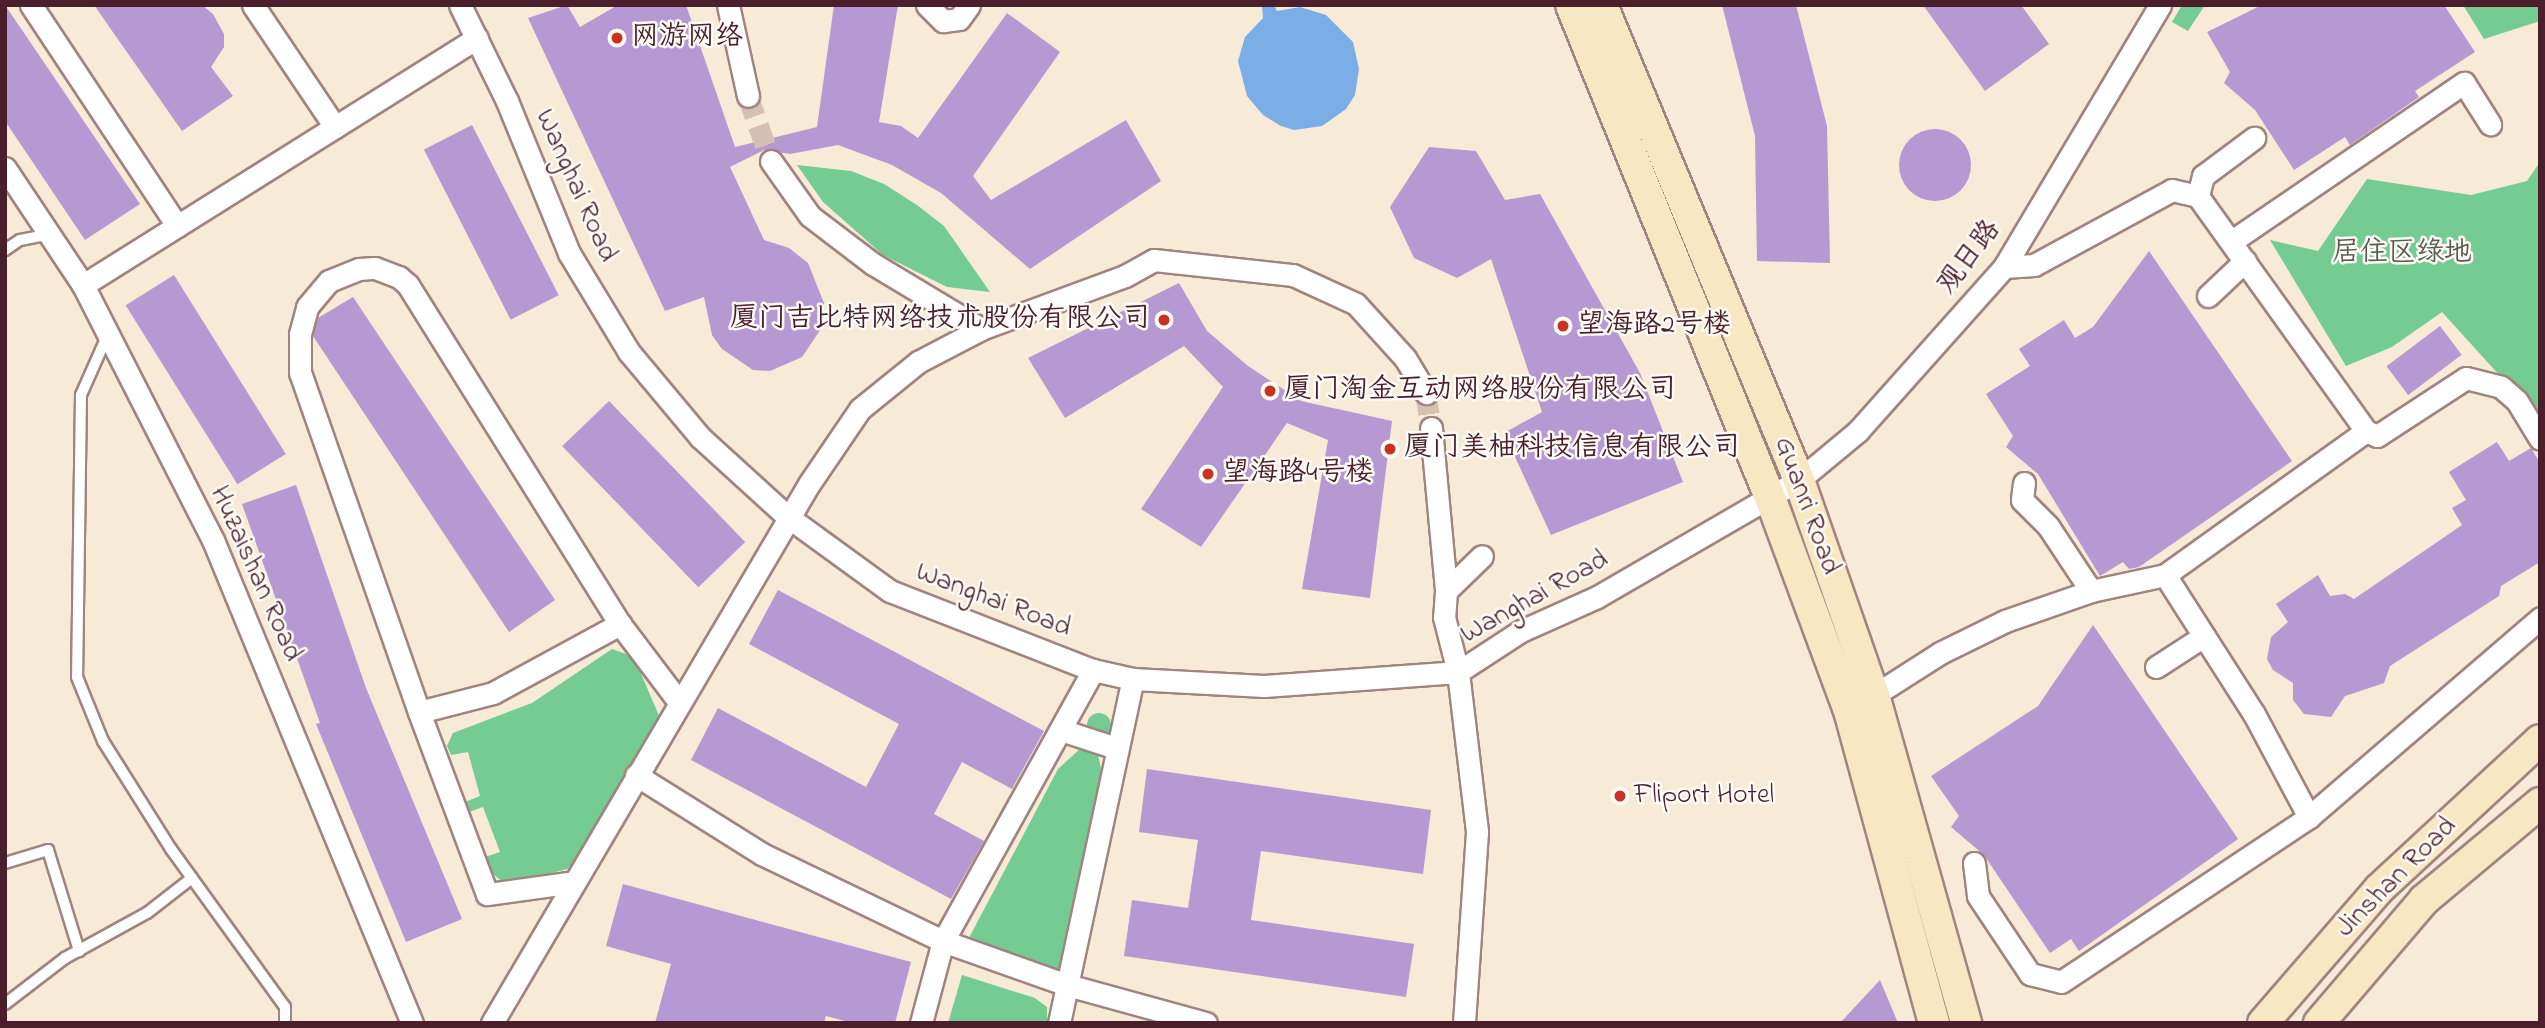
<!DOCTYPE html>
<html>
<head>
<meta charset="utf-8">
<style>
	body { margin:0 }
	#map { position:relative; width:2545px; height:1028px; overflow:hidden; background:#f7ead6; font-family:"Indie Flower","LXGW WenKai TC",sans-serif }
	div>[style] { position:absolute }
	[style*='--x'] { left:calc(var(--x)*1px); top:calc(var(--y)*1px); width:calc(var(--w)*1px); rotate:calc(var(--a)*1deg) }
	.green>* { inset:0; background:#74cc92 }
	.round { border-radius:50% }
	.water>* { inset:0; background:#7bade7 }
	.building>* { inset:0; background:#b698d2; transform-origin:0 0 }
	.street-tunnel>* { height:21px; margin-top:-10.5px; transform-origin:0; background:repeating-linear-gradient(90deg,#d4c1b4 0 21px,transparent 0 31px) }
	.roads { filter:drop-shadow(2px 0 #a08480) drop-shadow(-2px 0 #a08480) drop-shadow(0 2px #a08480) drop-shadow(0 -2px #a08480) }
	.lane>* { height:10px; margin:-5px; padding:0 5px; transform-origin:5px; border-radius:5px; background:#fff }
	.street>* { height:21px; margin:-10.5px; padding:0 10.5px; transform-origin:10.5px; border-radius:10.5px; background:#fff }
	.secondary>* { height:30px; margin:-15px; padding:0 15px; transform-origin:15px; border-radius:15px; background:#f7e8c3 }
	.dots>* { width:19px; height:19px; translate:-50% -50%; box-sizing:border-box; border:4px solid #fdfcf7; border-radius:50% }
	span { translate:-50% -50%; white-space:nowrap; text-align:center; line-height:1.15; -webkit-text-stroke:5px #fdfcf7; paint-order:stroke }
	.poi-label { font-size:28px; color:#4a1f2b }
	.left { translate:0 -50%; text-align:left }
	.right { translate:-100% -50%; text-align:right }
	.street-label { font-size:28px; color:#4a1f2b }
	.park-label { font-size:28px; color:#595c4f }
	.frame { position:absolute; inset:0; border:7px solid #4a1f2b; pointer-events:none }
</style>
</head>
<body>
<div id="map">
	<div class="green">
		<i style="clip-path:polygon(2182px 5px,2205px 5px,2188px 31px,2172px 22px)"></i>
		<i style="clip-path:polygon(2463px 5px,2540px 5px,2540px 21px,2484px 39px)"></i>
		<i style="clip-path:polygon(2540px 162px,2540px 420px,2442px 312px,2392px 347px,2346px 366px,2270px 240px,2318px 251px,2367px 179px,2471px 195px,2527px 181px)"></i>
		<i style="clip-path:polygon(797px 165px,851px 171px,884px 184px,917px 205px,944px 226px,990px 292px,947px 287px,883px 255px,823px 202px)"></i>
		<i style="clip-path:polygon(612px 649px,629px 655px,639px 669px,660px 718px,580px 859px,567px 869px,506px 885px,491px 872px,485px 857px,500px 852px,483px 807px,469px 812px,465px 802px,480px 796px,468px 752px,451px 755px,447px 746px,453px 733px,532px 703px)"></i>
		<i class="round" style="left:1087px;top:713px;width:24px;height:24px"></i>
		<i style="clip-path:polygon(1081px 748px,1098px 755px,1103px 778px,1061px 970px,1052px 972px,972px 945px,970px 936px,1058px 769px)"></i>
		<i style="clip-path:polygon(962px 975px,1035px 998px,1047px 1007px,1047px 1023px,948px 1023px)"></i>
	</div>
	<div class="water">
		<i style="clip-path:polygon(1262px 5px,1274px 5px,1277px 11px,1300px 7px,1326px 15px,1353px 42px,1359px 69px,1355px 95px,1346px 109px,1322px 126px,1294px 130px,1281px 126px,1263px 115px,1247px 96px,1238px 61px,1245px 37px,1263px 18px)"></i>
	</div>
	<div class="building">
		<i style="clip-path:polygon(5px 5px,140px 204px,85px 240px,5px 121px)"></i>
		<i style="clip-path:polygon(94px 5px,202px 5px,213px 14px,224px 34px,224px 47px,211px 67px,233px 96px,182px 131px)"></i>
		<i style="clip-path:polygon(567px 5px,580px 27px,618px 5px,686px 5px,735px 147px,817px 127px,834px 5px,898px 5px,879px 122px,901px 126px,918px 138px,1007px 13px,1060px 52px,973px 176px,991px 200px,1126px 120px,1161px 181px,1030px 269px,941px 193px,892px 165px,838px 145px,790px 154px,764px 150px,730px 167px,764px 240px,789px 248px,808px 263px,824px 303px,823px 326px,802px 357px,770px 371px,753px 370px,722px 349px,712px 335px,704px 297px,665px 311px,528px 18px)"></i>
		<i style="clip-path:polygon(1722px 5px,1796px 5px,1827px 126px,1830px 263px,1757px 261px,1755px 136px)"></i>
		<i style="clip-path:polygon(1923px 5px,2021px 5px,2049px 44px,1985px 91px)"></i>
		<i style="clip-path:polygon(2262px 5px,2444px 5px,2475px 52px,2415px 91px,2419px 97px,2350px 145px,2345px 137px,2294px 170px,2255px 110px,2224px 83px,2230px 72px,2207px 32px)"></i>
		<i style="left:472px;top:125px;width:191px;height:54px;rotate:63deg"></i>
		<i class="round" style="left:1899px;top:129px;width:72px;height:72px"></i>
		<i style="clip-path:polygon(1429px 147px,1476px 151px,1505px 200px,1540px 194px,1640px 373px,1683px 482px,1551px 535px,1504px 433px,1542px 412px,1491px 259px,1457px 278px,1414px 258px,1390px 207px)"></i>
		<i style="clip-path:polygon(2149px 251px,2292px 461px,2139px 567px,2129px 569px,2123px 562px,2100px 576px,2038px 474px,2006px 447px,2013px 436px,1986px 394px,2030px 366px,2019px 349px,2064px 320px,2075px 338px,2093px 327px)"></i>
		<i style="left:174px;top:275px;width:211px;height:57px;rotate:58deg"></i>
		<i style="clip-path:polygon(1179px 283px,1207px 331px,1248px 366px,1301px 401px,1392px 421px,1370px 598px,1302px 589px,1328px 440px,1287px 423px,1201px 547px,1141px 509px,1223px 387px,1184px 346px,1065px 418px,1028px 358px)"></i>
		<i style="clip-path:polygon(353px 297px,555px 600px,509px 632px,313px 336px,318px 318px)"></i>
		<i style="left:2440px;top:326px;width:36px;height:67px;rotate:53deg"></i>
		<i style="left:609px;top:401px;width:196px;height:65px;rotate:46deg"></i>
		<i style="clip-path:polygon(2497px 442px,2509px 461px,2531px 448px,2540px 463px,2540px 562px,2501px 586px,2499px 596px,2390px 666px,2384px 683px,2345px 696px,2331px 717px,2304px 714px,2293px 700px,2293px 683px,2273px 670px,2267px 659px,2271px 637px,2288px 622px,2276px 604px,2318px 575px,2330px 596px,2345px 594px,2354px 599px,2462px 525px,2452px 508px,2466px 500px,2449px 472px)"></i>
		<i style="clip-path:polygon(296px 485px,366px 688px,462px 919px,406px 942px,316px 724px,320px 723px,242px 504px)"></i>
		<i style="clip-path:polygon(778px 590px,1044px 731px,1012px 789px,962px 762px,934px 814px,984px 841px,951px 899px,691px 760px,718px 708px,866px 787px,899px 724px,749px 644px)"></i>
		<i style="clip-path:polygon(2093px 625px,2238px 839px,2079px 951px,2071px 939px,2050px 953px,1984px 855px,1951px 827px,1959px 816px,1931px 776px,2038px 706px)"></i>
		<i style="clip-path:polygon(1147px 769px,1431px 810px,1423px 874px,1261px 851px,1251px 920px,1414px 944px,1406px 997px,1124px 956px,1132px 900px,1188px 908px,1198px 840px,1139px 832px)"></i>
		<i style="clip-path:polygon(623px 884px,911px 962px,895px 1023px,852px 1023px,826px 1016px,824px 1023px,655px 1023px,671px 964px,606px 946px)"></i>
		<i style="clip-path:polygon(1880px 980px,1898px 1023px,1840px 1023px)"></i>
	</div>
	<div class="street-tunnel">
		<i style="--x:748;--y:96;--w:69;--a:70.5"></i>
		<i style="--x:1426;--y:393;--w:35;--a:82"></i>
	</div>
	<div class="roads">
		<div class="lane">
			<i style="--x:5;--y:250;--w:18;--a:-34"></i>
			<i style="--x:20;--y:240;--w:31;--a:-11"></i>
			<i style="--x:108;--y:334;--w:67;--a:113.9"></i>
			<i style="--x:81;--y:395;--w:282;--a:90.8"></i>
			<i style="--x:77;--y:677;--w:69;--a:67.9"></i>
			<i style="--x:103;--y:741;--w:128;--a:57.8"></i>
			<i style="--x:171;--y:849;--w:195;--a:54.2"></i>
			<i style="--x:285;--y:1007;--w:16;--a:90"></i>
			<i style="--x:5;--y:863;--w:45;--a:-16.8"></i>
			<i style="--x:48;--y:850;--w:106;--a:72.9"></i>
			<i style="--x:5;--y:1004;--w:76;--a:-37.5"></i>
			<i style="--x:65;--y:958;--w:94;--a:-28.8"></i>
			<i style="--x:147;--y:913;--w:57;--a:-37.9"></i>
		</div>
		<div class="street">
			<i style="--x:31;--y:5;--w:265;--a:56.5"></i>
			<i style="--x:253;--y:5;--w:147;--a:56.1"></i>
			<i style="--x:460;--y:5;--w:107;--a:63.9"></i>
			<i style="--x:507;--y:101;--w:164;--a:67.8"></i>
			<i style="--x:569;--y:253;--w:116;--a:58.8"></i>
			<i style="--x:629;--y:352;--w:111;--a:50.1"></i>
			<i style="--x:700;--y:437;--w:119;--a:42.3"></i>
			<i style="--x:788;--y:517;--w:126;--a:36"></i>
			<i style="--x:890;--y:591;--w:218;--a:21.3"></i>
			<i style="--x:1093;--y:670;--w:41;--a:12.7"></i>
			<i style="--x:1133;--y:679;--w:131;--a:3.1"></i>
			<i style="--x:1264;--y:686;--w:195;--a:-4.1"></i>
			<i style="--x:1458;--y:672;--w:75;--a:-33.1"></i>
			<i style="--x:1521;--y:631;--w:83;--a:-24.1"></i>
			<i style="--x:1597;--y:597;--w:233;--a:-30.1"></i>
			<i style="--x:1799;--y:480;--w:77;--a:-39.7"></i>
			<i style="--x:1858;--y:431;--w:220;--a:-48.3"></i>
			<i style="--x:2004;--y:267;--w:305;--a:-59.2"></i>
			<i style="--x:728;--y:5;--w:93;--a:77.6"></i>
			<i style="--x:927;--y:5;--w:23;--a:45"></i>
			<i style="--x:943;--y:21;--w:16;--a:-7"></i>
			<i style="--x:959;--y:19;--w:17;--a:-54"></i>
			<i style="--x:771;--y:161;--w:67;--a:54.7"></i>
			<i style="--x:810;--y:216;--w:79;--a:37.3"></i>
			<i style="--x:873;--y:264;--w:126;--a:31"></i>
			<i style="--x:5;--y:168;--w:141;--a:56.3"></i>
			<i style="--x:83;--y:285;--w:286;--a:63"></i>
			<i style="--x:213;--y:540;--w:522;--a:67.61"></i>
			<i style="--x:2198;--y:196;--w:21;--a:-76"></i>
			<i style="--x:2203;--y:176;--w:64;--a:-36.7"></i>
			<i style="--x:2232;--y:241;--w:281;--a:-34.3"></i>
			<i style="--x:2464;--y:83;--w:49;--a:57.6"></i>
			<i style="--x:83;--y:285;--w:465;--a:-32.1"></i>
			<i style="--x:2208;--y:296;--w:51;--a:-43.4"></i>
			<i style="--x:1431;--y:428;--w:164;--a:84.7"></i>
			<i style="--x:1446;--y:591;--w:26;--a:94"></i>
			<i style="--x:1444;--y:617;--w:57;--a:75.7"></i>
			<i style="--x:1458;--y:672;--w:161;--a:83.2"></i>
			<i style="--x:1477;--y:832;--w:191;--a:93.9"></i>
			<i style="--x:2366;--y:431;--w:12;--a:24"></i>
			<i style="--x:2377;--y:436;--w:106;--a:-33.1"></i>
			<i style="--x:2466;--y:378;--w:36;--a:14"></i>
			<i style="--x:2501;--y:387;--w:21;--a:41"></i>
			<i style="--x:2517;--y:401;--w:44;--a:58.8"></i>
			<i style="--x:2024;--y:483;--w:17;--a:97"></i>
			<i style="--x:2022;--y:500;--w:37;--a:45"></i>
			<i style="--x:2048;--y:526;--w:78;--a:56.5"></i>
			<i style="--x:2165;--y:575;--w:165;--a:57.4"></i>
			<i style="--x:2254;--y:714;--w:117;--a:61.9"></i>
			<i style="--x:1446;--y:591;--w:50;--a:-44.2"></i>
			<i style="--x:2156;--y:667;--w:57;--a:-32.9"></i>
			<i style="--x:1865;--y:701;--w:89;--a:-32.6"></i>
			<i style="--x:1940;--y:653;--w:72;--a:-26.2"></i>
			<i style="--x:2005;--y:621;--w:91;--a:-19.2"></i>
			<i style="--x:2091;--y:591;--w:76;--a:-12.2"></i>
			<i style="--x:2165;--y:575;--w:247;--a:-35.6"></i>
			<i style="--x:2366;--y:431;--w:289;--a:-125.6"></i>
			<i style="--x:2198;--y:196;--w:27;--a:-167"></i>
			<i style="--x:2172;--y:190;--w:157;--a:151.5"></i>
			<i style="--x:2034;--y:265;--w:30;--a:176"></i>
			<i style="--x:419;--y:712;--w:359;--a:-109.3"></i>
			<i style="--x:300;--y:373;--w:39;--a:-90"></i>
			<i style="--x:300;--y:334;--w:28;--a:-75"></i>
			<i style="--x:307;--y:307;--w:34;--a:-50"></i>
			<i style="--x:329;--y:281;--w:32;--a:-22"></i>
			<i style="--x:359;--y:269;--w:16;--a:-4"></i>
			<i style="--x:375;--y:268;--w:26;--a:21"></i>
			<i style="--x:399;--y:277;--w:12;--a:42"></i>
			<i style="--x:408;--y:285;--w:400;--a:58"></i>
			<i style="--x:1061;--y:730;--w:58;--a:18.1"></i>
			<i style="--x:636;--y:775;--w:149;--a:32.1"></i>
			<i style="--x:762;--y:854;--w:201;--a:25.7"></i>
			<i style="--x:943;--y:941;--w:132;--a:19.5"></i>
			<i style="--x:1067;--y:985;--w:144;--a:15.3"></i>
			<i style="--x:1974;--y:863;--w:33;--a:83"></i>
			<i style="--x:1978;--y:896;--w:94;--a:56.3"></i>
			<i style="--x:2030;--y:974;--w:32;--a:14"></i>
			<i style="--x:2061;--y:982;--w:298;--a:-33.6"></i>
			<i style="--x:2309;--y:817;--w:305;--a:-40.7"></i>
			<i style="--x:574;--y:882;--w:88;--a:172.1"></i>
			<i style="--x:487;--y:894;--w:194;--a:-110.5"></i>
			<i style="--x:419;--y:712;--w:76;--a:-14.4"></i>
			<i style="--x:493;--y:693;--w:145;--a:-28.5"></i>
			<i style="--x:620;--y:624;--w:98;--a:52.9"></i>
			<i style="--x:492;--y:1023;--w:625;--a:-59.54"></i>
			<i style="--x:809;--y:484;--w:91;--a:-55.8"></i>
			<i style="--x:860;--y:409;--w:75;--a:-39"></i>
			<i style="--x:918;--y:362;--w:71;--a:-27.6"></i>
			<i style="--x:981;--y:329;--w:153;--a:-20.2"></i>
			<i style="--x:1125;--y:276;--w:33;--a:-29"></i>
			<i style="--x:1154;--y:260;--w:140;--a:6.2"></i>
			<i style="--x:1293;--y:275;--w:69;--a:24.7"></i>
			<i style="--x:1356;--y:304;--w:73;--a:47.8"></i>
			<i style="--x:1405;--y:358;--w:41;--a:59"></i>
			<i style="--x:921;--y:1023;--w:85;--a:-75"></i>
			<i style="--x:943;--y:941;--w:310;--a:-61"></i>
			<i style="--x:1059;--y:1023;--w:352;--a:-77.9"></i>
		</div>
		<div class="secondary">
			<i style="--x:1571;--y:5;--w:534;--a:68"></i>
			<i style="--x:1771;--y:500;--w:228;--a:69.7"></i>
			<i style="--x:1850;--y:714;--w:320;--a:74.8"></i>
			<i style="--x:1602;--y:5;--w:514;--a:67.47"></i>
			<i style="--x:1799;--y:480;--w:228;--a:70.8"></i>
			<i style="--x:1874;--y:695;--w:341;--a:74.3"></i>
			<i style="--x:2263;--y:1023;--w:177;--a:-49.1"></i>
			<i style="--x:2379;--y:889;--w:219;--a:-42.8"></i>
			<i style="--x:2319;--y:1023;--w:162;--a:-49.5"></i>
			<i style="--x:2424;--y:900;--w:151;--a:-39.9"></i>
		</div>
	</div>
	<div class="dots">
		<i style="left:617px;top:38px;background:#c8321e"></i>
		<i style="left:1164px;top:320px;background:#c8321e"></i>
		<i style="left:1563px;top:326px;background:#c8321e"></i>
		<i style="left:1270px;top:391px;background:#c8321e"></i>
		<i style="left:1390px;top:449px;background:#c8321e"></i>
		<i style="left:1208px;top:474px;background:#c8321e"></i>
		<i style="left:1620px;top:796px;background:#c8321e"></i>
	</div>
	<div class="poi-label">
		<span class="left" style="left:631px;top:38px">网游网络</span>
		<span class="right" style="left:1150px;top:320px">厦门吉比特网络技术股份有限公司</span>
		<span class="left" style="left:1577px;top:326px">望海路2号楼</span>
		<span class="left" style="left:1284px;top:391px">厦门淘金互动网络股份有限公司</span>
		<span class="left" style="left:1404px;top:449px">厦门美柚科技信息有限公司</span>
		<span class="left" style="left:1222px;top:474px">望海路4号楼</span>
		<span class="left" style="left:1634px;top:796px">Fliport Hotel</span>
	</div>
	<div class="street-label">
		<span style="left:575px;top:186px;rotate:66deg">Wanghai Road</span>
		<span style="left:1970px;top:258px;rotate:-53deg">观日路</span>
		<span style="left:1806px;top:506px;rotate:70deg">Guanri Road</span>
		<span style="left:255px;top:574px;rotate:66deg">Huzaishan Road</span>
		<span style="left:1535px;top:598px;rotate:-29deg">Wanghai Road</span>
		<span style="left:993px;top:601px;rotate:21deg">Wanghai Road</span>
		<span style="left:2397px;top:878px;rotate:-45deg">Jinshan Road</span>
	</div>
	<div class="park-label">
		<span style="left:2402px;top:254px">居住区绿地</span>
	</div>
	<div class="frame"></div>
</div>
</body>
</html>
